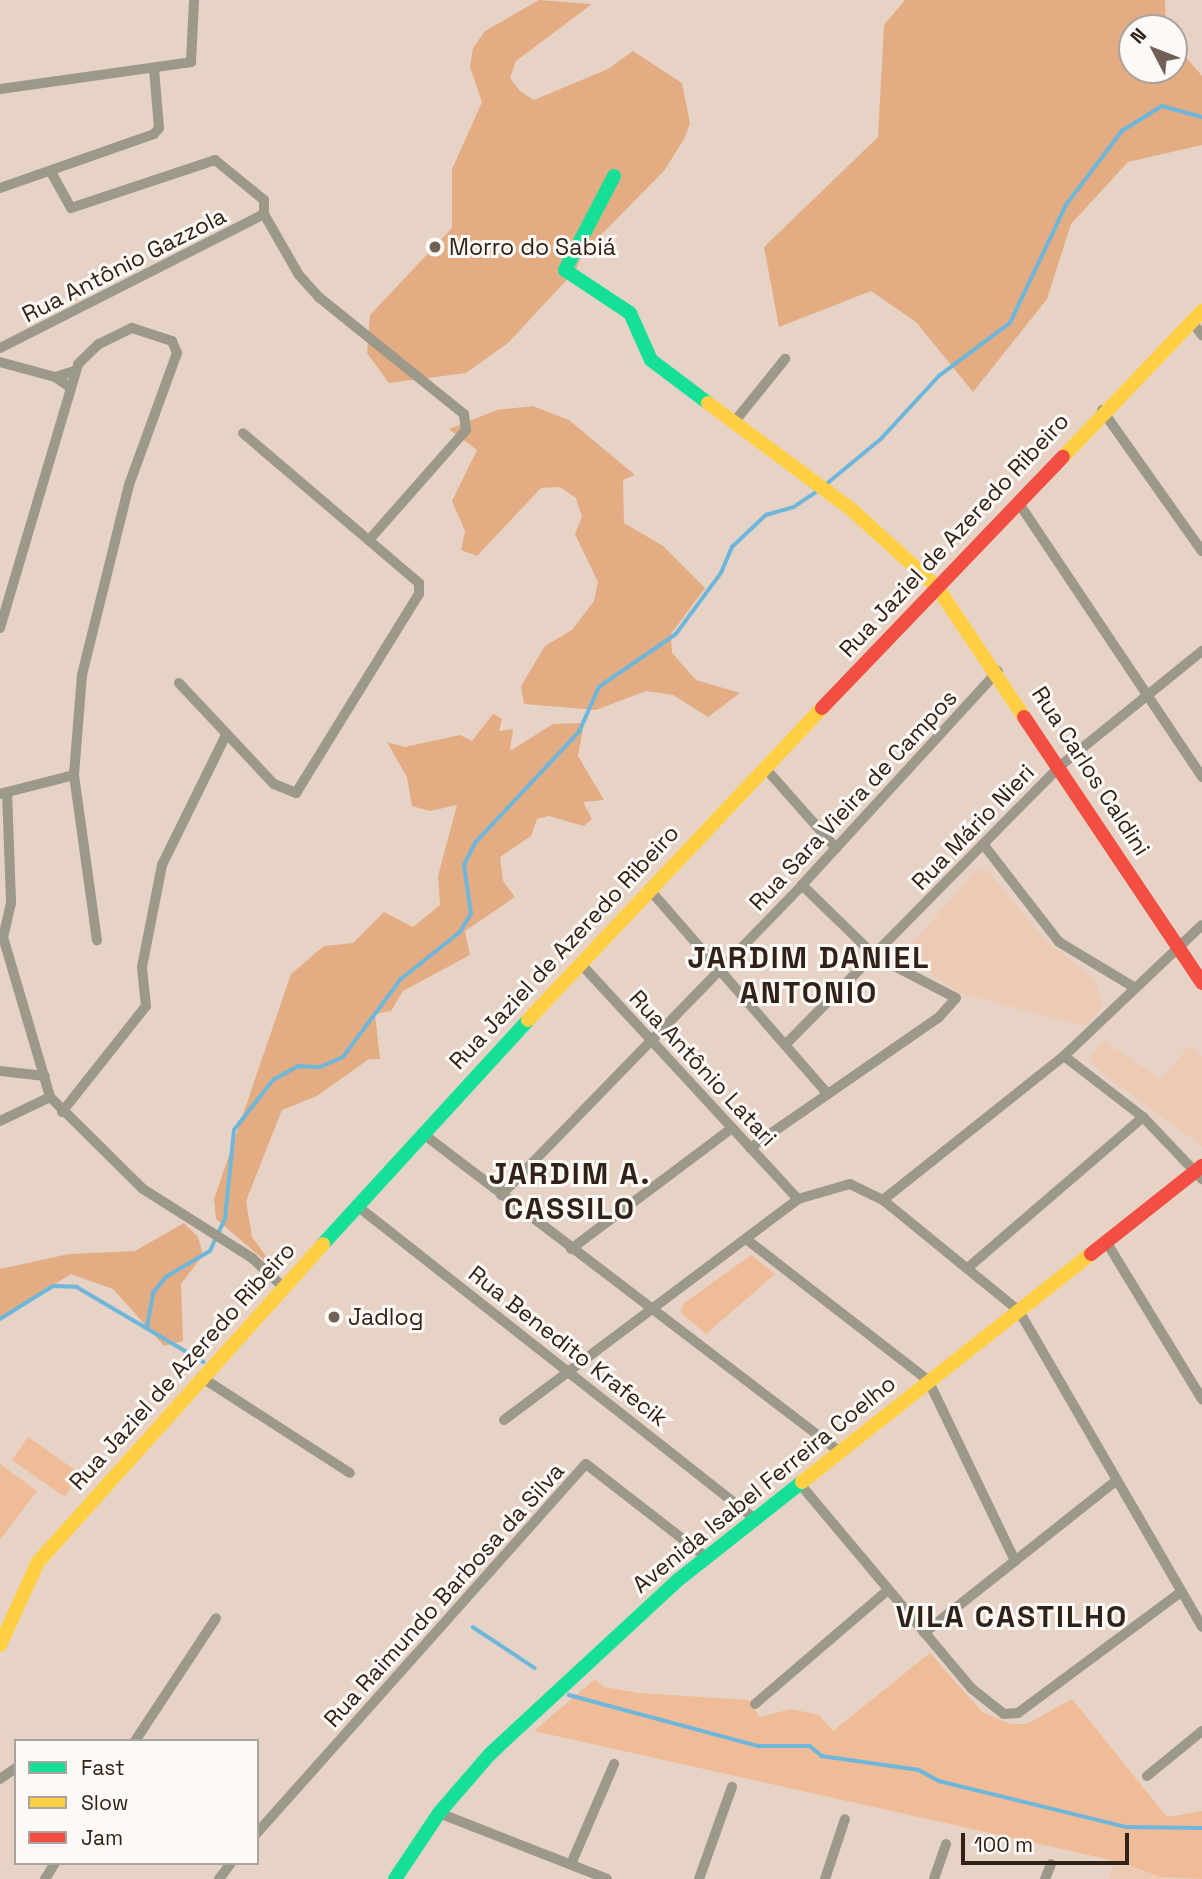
<!DOCTYPE html>
<html>
<head>
<meta charset="utf-8">
<style>
	body { margin:0 }
	#map { position:relative; width:1202px; height:1879px; overflow:hidden; background:#e7d3c5; font-family:"Space Grotesk",sans-serif }
	div>[style] { position:absolute }
	[style*='--x'] { left:calc(var(--x)*1px); top:calc(var(--y)*1px); width:calc(var(--w)*1px); rotate:calc(var(--a)*1deg) }
	.built>* { inset:0; background:#eccab3 }
	.green>* { inset:0; background:#efbc97; transform-origin:0 0 }
	.forest>* { inset:0; background:#e3ac82 }
	.stream>* { height:3.5px; margin:-1.75px; padding:0 1.75px; transform-origin:1.75px; border-radius:1.75px; background:#6fb6db }
	.street>* { height:10px; margin:-5px; padding:0 5px; transform-origin:5px; border-radius:5px; background:#9c988a }
	.fast>* { height:14px; margin:-7px; padding:0 7px; transform-origin:7px; border-radius:7px; background:#16e098 }
	.slow>* { height:14px; margin:-7px; padding:0 7px; transform-origin:7px; border-radius:7px; background:#ffcf43 }
	.jam>* { height:14px; margin:-7px; padding:0 7px; transform-origin:7px; border-radius:7px; background:#f24e42 }
	.dots>* { width:19px; height:19px; translate:-50% -50%; box-sizing:border-box; border:4px solid #fdf9f6; border-radius:50% }
	span { translate:-50% -50%; white-space:nowrap; text-align:center; line-height:1.15; -webkit-text-stroke:6px #fdf9f6; paint-order:stroke }
	.poi-label { font-size:23px; color:#302218 }
	.left { translate:0 -50%; text-align:left }
	.street-label { font-size:23px; color:#302218 }
	.district-label { font-size:30px; color:#302218; font-weight:700; letter-spacing:2px }
	.legend { position:absolute; left:14px; top:1739px; width:245px; height:126px; box-sizing:border-box; background:#fdf9f6; border:2px solid #aba39d; margin:0; padding:9px 12px; list-style:none; font-size:21px; color:#302218 }
	.legend li { display:flex; align-items:center; gap:14px; height:35px }
	.legend b { width:35px; border:2px solid #aba39d }
	.north { position:absolute; left:1118px; top:14px; width:70px; height:70px; box-sizing:border-box; background:#fdf9f6; border:2px solid #aba39d; border-radius:50%; rotate:312deg; font-size:19px; font-weight:700; line-height:28px; text-align:center; color:#302218 }
	.north::after { content:''; display:block; margin:auto; width:24px; height:32px; background:#706055; clip-path:polygon(50% 0,100% 100%,50% 72%,0 100%) }
	.scale { position:absolute; left:961px; top:1833px; width:168px; height:32px; box-sizing:border-box; border:4px solid #302218; border-top:0; padding-left:9px; font-size:21px; line-height:24px; white-space:nowrap; color:#302218; -webkit-text-stroke:5px #fdf9f6; paint-order:stroke }
</style>
</head>
<body>
<div id="map">
	<div class="built">
		<i style="clip-path:polygon(987px 870px,1045px 940px,1095px 979px,1103px 1007px,1085px 1026px,959px 993px,909px 958px,908px 948px,976px 871px)"></i>
		<i style="clip-path:polygon(1103px 1040px,1161px 1079px,1189px 1046px,1202px 1056px,1202px 1146px,1102px 1073px,1089px 1059px)"></i>
		<i style="clip-path:polygon(1115px 1861px,1161px 1877px,1167px 1879px,1108px 1879px)"></i>
	</div>
	<div class="green">
		<i style="clip-path:polygon(751px 1255px,775px 1274px,706px 1334px,681px 1313px,683px 1304px)"></i>
		<i style="left:28px;top:1437px;width:64px;height:28px;rotate:35deg"></i>
		<i style="clip-path:polygon(0 1464px,37px 1491px,0 1540px)"></i>
		<i style="clip-path:polygon(930px 1653px,982px 1712px,1010px 1724px,1027px 1724px,1072px 1699px,1167px 1817px,1202px 1811px,1202px 1879px,1161px 1877px,1120px 1862px,534px 1731px,595px 1679px,604px 1687px,639px 1693px,748px 1700px,760px 1717px,791px 1709px,819px 1715px,833px 1731px)"></i>
	</div>
	<div class="forest">
		<i style="clip-path:polygon(539px 0,592px 4px,516px 61px,510px 78px,520px 91px,534px 100px,608px 69px,633px 51px,682px 83px,690px 123px,684px 139px,664px 171px,582px 254px,576px 270px,508px 343px,466px 373px,389px 383px,367px 353px,370px 315px,452px 228px,452px 169px,482px 102px,470px 67px,473px 48px,485px 31px)"></i>
		<i style="clip-path:polygon(905px 0,1165px 0,1166px 28px,1132px 28px,1132px 70px,1174px 70px,1174px 43px,1202px 76px,1202px 145px,1128px 162px,1071px 224px,1047px 299px,973px 392px,916px 322px,871px 291px,779px 327px,764px 247px,878px 137px,884px 25px)"></i>
		<i style="clip-path:polygon(533px 406px,569px 420px,635px 475px,623px 480px,624px 523px,663px 546px,705px 588px,671px 634px,672px 653px,696px 680px,740px 693px,708px 717px,673px 695px,646px 691px,596px 710px,524px 704px,521px 686px,545px 646px,572px 630px,594px 601px,598px 582px,575px 534px,582px 517px,576px 498px,560px 487px,541px 488px,477px 556px,461px 550px,465px 531px,452px 501px,477px 450px,449px 429px,497px 410px)"></i>
		<i style="clip-path:polygon(493px 714px,502px 719px,499px 731px,513px 729px,510px 751px,553px 724px,584px 723px,578px 756px,604px 800px,583px 802px,592px 819px,584px 826px,549px 816px,537px 819px,531px 836px,500px 857px,503px 881px,515px 897px,465px 931px,470px 955px,403px 991px,391px 1011px,375px 1014px,380px 1059px,369px 1059px,317px 1096px,282px 1110px,246px 1201px,252px 1237px,268px 1259px,296px 1244px,283px 1261px,270px 1265px,216px 1219px,214px 1199px,291px 974px,324px 946px,353px 943px,384px 912px,413px 927px,440px 905px,438px 876px,457px 805px,430px 811px,412px 806px,407px 777px,387px 742px,405px 747px,460px 735px,472px 741px)"></i>
		<i style="clip-path:polygon(184px 1223px,198px 1237px,203px 1255px,181px 1284px,183px 1341px,164px 1346px,113px 1289px,71px 1274px,0 1318px,0 1269px,69px 1254px,135px 1251px)"></i>
	</div>
	<div class="stream">
		<i style="--x:824;--y:486;--w:74;--a:-39.5"></i>
		<i style="--x:881;--y:439;--w:86;--a:-47.4"></i>
		<i style="--x:939;--y:376;--w:89;--a:-36.7"></i>
		<i style="--x:1010;--y:323;--w:131;--a:-64.6"></i>
		<i style="--x:1066;--y:205;--w:93;--a:-52.9"></i>
		<i style="--x:1122;--y:131;--w:47;--a:-32"></i>
		<i style="--x:1162;--y:106;--w:41;--a:15.4"></i>
		<i style="--x:0;--y:1319;--w:62;--a:-31.9"></i>
		<i style="--x:53;--y:1286;--w:24;--a:2"></i>
		<i style="--x:77;--y:1287;--w:147;--a:30.6"></i>
		<i style="--x:147;--y:1328;--w:36;--a:-80"></i>
		<i style="--x:153;--y:1293;--w:21;--a:-51"></i>
		<i style="--x:166;--y:1277;--w:51;--a:-30.6"></i>
		<i style="--x:210;--y:1251;--w:35;--a:-65"></i>
		<i style="--x:225;--y:1219;--w:89;--a:-84.2"></i>
		<i style="--x:234;--y:1130;--w:63;--a:-52"></i>
		<i style="--x:273;--y:1080;--w:29;--a:-29"></i>
		<i style="--x:298;--y:1066;--w:22;--a:3"></i>
		<i style="--x:320;--y:1067;--w:25;--a:-23"></i>
		<i style="--x:343;--y:1057;--w:97;--a:-53.4"></i>
		<i style="--x:401;--y:979;--w:75;--a:-38.5"></i>
		<i style="--x:460;--y:932;--w:21;--a:-59"></i>
		<i style="--x:471;--y:914;--w:49;--a:-98.1"></i>
		<i style="--x:464;--y:865;--w:25;--a:-63"></i>
		<i style="--x:475;--y:843;--w:152;--a:-46.9"></i>
		<i style="--x:579;--y:732;--w:49;--a:-66"></i>
		<i style="--x:599;--y:687;--w:93;--a:-34.5"></i>
		<i style="--x:676;--y:634;--w:76;--a:-53.6"></i>
		<i style="--x:721;--y:573;--w:28;--a:-67"></i>
		<i style="--x:732;--y:547;--w:47;--a:-43.3"></i>
		<i style="--x:766;--y:515;--w:29;--a:-16"></i>
		<i style="--x:794;--y:507;--w:29;--a:-34"></i>
		<i style="--x:473;--y:1627;--w:74;--a:33.5"></i>
		<i style="--x:569;--y:1695;--w:196;--a:15.1"></i>
		<i style="--x:758;--y:1746;--w:52;--a:0"></i>
		<i style="--x:810;--y:1746;--w:16;--a:40"></i>
		<i style="--x:822;--y:1756;--w:98;--a:8.2"></i>
		<i style="--x:919;--y:1770;--w:23;--a:29"></i>
		<i style="--x:939;--y:1781;--w:193;--a:13.8"></i>
		<i style="--x:1126;--y:1827;--w:76;--a:0.8"></i>
	</div>
	<div class="street">
		<i style="--x:0;--y:89;--w:193;--a:-8"></i>
		<i style="--x:191;--y:62;--w:62;--a:-87.2"></i>
		<i style="--x:51;--y:172;--w:41;--a:60.9"></i>
		<i style="--x:71;--y:208;--w:152;--a:-18.4"></i>
		<i style="--x:215;--y:160;--w:63;--a:39.2"></i>
		<i style="--x:264;--y:200;--w:14;--a:90"></i>
		<i style="--x:0;--y:188;--w:163;--a:-19.3"></i>
		<i style="--x:154;--y:134;--w:8;--a:-50"></i>
		<i style="--x:159;--y:128;--w:59;--a:-94.8"></i>
		<i style="--x:264;--y:214;--w:70;--a:60.2"></i>
		<i style="--x:299;--y:275;--w:31;--a:48"></i>
		<i style="--x:320;--y:298;--w:185;--a:38.9"></i>
		<i style="--x:464;--y:414;--w:16;--a:83"></i>
		<i style="--x:466;--y:430;--w:147;--a:131.4"></i>
		<i style="--x:1191;--y:320;--w:19;--a:54"></i>
		<i style="--x:0;--y:348;--w:296;--a:-26.9"></i>
		<i style="--x:0;--y:362;--w:57;--a:15.3"></i>
		<i style="--x:71;--y:388;--w:19;--a:-145"></i>
		<i style="--x:55;--y:377;--w:21;--a:-17"></i>
		<i style="--x:1102;--y:410;--w:173;--a:54.7"></i>
		<i style="--x:735;--y:421;--w:80;--a:-51.1"></i>
		<i style="--x:1018;--y:502;--w:331;--a:56.2"></i>
		<i style="--x:0;--y:628;--w:275;--a:-73.5"></i>
		<i style="--x:78;--y:364;--w:29;--a:-44"></i>
		<i style="--x:99;--y:344;--w:37;--a:-26"></i>
		<i style="--x:132;--y:328;--w:42;--a:18"></i>
		<i style="--x:172;--y:341;--w:13;--a:67"></i>
		<i style="--x:177;--y:353;--w:140;--a:110"></i>
		<i style="--x:129;--y:485;--w:196;--a:103.9"></i>
		<i style="--x:82;--y:675;--w:100;--a:94.6"></i>
		<i style="--x:74;--y:775;--w:167;--a:82.1"></i>
		<i style="--x:179;--y:683;--w:139;--a:46.8"></i>
		<i style="--x:274;--y:784;--w:24;--a:22"></i>
		<i style="--x:296;--y:793;--w:234;--a:-58.3"></i>
		<i style="--x:419;--y:594;--w:11;--a:-90"></i>
		<i style="--x:419;--y:583;--w:231;--a:-139.6"></i>
		<i style="--x:766;--y:769;--w:106;--a:48.5"></i>
		<i style="--x:7;--y:792;--w:111;--a:87.9"></i>
		<i style="--x:11;--y:903;--w:35;--a:103"></i>
		<i style="--x:3;--y:937;--w:167;--a:73.6"></i>
		<i style="--x:50;--y:1097;--w:131;--a:44.7"></i>
		<i style="--x:143;--y:1189;--w:129;--a:32.3"></i>
		<i style="--x:252;--y:1258;--w:41;--a:43"></i>
		<i style="--x:0;--y:794;--w:76;--a:-14.4"></i>
		<i style="--x:983;--y:844;--w:124;--a:52.2"></i>
		<i style="--x:1059;--y:942;--w:85;--a:31.1"></i>
		<i style="--x:649;--y:889;--w:272;--a:48.9"></i>
		<i style="--x:580;--y:963;--w:321;--a:47.3"></i>
		<i style="--x:785;--y:1045;--w:392;--a:-45.4"></i>
		<i style="--x:1060;--y:766;--w:183;--a:-39"></i>
		<i style="--x:1064;--y:1056;--w:100;--a:37.7"></i>
		<i style="--x:1143;--y:1117;--w:86;--a:46.4"></i>
		<i style="--x:0;--y:1071;--w:45;--a:6.3"></i>
		<i style="--x:62;--y:1112;--w:135;--a:-51.6"></i>
		<i style="--x:146;--y:1006;--w:39;--a:-96"></i>
		<i style="--x:142;--y:967;--w:104;--a:-78.9"></i>
		<i style="--x:162;--y:865;--w:145;--a:-63.8"></i>
		<i style="--x:0;--y:1121;--w:55;--a:-25.6"></i>
		<i style="--x:422;--y:1133;--w:526;--a:37.35"></i>
		<i style="--x:750;--y:1148;--w:230;--a:-34.7"></i>
		<i style="--x:939;--y:1017;--w:25;--a:-48"></i>
		<i style="--x:956;--y:998;--w:91;--a:-152.6"></i>
		<i style="--x:875;--y:956;--w:102;--a:-135.8"></i>
		<i style="--x:501;--y:1195;--w:432;--a:-45.8"></i>
		<i style="--x:802;--y:885;--w:290;--a:-47.5"></i>
		<i style="--x:883;--y:1200;--w:231;--a:-38.5"></i>
		<i style="--x:1064;--y:1056;--w:190;--a:-43.5"></i>
		<i style="--x:356;--y:1205;--w:508;--a:38.2"></i>
		<i style="--x:746;--y:1239;--w:230;--a:37.8"></i>
		<i style="--x:928;--y:1380;--w:201;--a:64.3"></i>
		<i style="--x:1107;--y:1243;--w:183;--a:58.7"></i>
		<i style="--x:571;--y:1249;--w:201;--a:-36.9"></i>
		<i style="--x:970;--y:1266;--w:228;--a:-40.7"></i>
		<i style="--x:201;--y:1377;--w:177;--a:32.8"></i>
		<i style="--x:504;--y:1420;--w:368;--a:-36.9"></i>
		<i style="--x:798;--y:1199;--w:54;--a:-16.1"></i>
		<i style="--x:850;--y:1184;--w:37;--a:26"></i>
		<i style="--x:883;--y:1200;--w:176;--a:39.2"></i>
		<i style="--x:1019;--y:1311;--w:365;--a:59.9"></i>
		<i style="--x:800;--y:1484;--w:266;--a:50"></i>
		<i style="--x:971;--y:1688;--w:42;--a:38.2"></i>
		<i style="--x:1004;--y:1714;--w:14;--a:-4"></i>
		<i style="--x:1018;--y:1713;--w:203;--a:-36.6"></i>
		<i style="--x:924;--y:1633;--w:246;--a:-38.4"></i>
		<i style="--x:755;--y:1704;--w:174;--a:-40.6"></i>
		<i style="--x:135;--y:1741;--w:147;--a:-56.6"></i>
		<i style="--x:1147;--y:1776;--w:71;--a:-39.3"></i>
		<i style="--x:0;--y:1779;--w:19;--a:-35"></i>
		<i style="--x:439;--y:1813;--w:180;--a:21.4"></i>
		<i style="--x:257;--y:1833;--w:494;--a:-48.3"></i>
		<i style="--x:586;--y:1464;--w:152;--a:37.8"></i>
		<i style="--x:571;--y:1864;--w:109;--a:-66.7"></i>
		<i style="--x:45;--y:1879;--w:19;--a:-58"></i>
		<i style="--x:219;--y:1879;--w:20;--a:-53"></i>
		<i style="--x:699;--y:1879;--w:98;--a:-70.3"></i>
		<i style="--x:825;--y:1879;--w:63;--a:-71.6"></i>
		<i style="--x:934;--y:1879;--w:37;--a:-71"></i>
		<i style="--x:1045;--y:1879;--w:16;--a:-68"></i>
	</div>
	<div class="fast">
		<i style="--x:614;--y:176;--w:106;--a:117.5"></i>
		<i style="--x:565;--y:270;--w:78;--a:33.5"></i>
		<i style="--x:630;--y:313;--w:51;--a:65.9"></i>
		<i style="--x:651;--y:360;--w:71;--a:37"></i>
		<i style="--x:323;--y:1244;--w:304;--a:-47.5"></i>
		<i style="--x:395;--y:1879;--w:79;--a:-56.3"></i>
		<i style="--x:439;--y:1813;--w:78;--a:-49.2"></i>
		<i style="--x:490;--y:1754;--w:256;--a:-42.8"></i>
		<i style="--x:678;--y:1580;--w:158;--a:-38.3"></i>
	</div>
	<div class="slow">
		<i style="--x:708;--y:403;--w:179;--a:36.6"></i>
		<i style="--x:852;--y:510;--w:115;--a:42.2"></i>
		<i style="--x:937;--y:587;--w:156;--a:56.2"></i>
		<i style="--x:1063;--y:457;--w:202;--a:-46.4"></i>
		<i style="--x:528;--y:1020;--w:429;--a:-46.7"></i>
		<i style="--x:802;--y:1482;--w:368;--a:-38.3"></i>
		<i style="--x:0;--y:1645;--w:91;--a:-65.4"></i>
		<i style="--x:38;--y:1562;--w:427;--a:-48.1"></i>
	</div>
	<div class="jam">
		<i style="--x:822;--y:708;--w:348;--a:-46.2"></i>
		<i style="--x:1024;--y:717;--w:320;--a:56.2"></i>
		<i style="--x:1091;--y:1254;--w:142;--a:-38.4"></i>
	</div>
	<div class="dots">
		<i style="left:435px;top:247px;background:#706055"></i>
		<i style="left:334px;top:1317px;background:#706055"></i>
	</div>
	<div class="poi-label">
		<span class="left" style="left:449px;top:247px">Morro do Sabiá</span>
		<span class="left" style="left:348px;top:1317px">Jadlog</span>
	</div>
	<div class="street-label">
		<span style="left:124px;top:265px;rotate:-27deg">Rua Antônio Gazzola</span>
		<span style="left:954px;top:535px;rotate:-47deg">Rua Jaziel de Azeredo Ribeiro</span>
		<span style="left:1091px;top:771px;rotate:57deg">Rua Carlos Caldini</span>
		<span style="left:853px;top:800px;rotate:-47deg">Rua Sara Vieira de Campos</span>
		<span style="left:973px;top:827px;rotate:-46deg">Rua Mário Nieri</span>
		<span style="left:564px;top:947px;rotate:-47deg">Rua Jaziel de Azeredo Ribeiro</span>
		<span style="left:703px;top:1068px;rotate:47deg">Rua Antônio Latari</span>
		<span style="left:568px;top:1346px;rotate:38deg">Rua Benedito Krafecik</span>
		<span style="left:182px;top:1366px;rotate:-48deg">Rua Jaziel de Azeredo Ribeiro</span>
		<span style="left:764px;top:1484px;rotate:-39deg">Avenida Isabel Ferreira Coelho</span>
		<span style="left:444px;top:1595px;rotate:-48deg">Rua Raimundo Barbosa da Silva</span>
	</div>
	<div class="district-label">
		<span style="left:809px;top:975px">JARDIM DANIEL<br>ANTONIO</span>
		<span style="left:570px;top:1191px">JARDIM A.<br>CASSILO</span>
		<span style="left:1012px;top:1617px">VILA CASTILHO</span>
	</div>
	<ul class="legend">
	<li><b style="height:9px;background:#16e098"></b>Fast</li>
	<li><b style="height:9px;background:#ffcf43"></b>Slow</li>
	<li><b style="height:9px;background:#f24e42"></b>Jam</li>
	</ul>
	<div class="north">N</div>
	<div class="scale">100 m</div>
</div>
</body>
</html>
